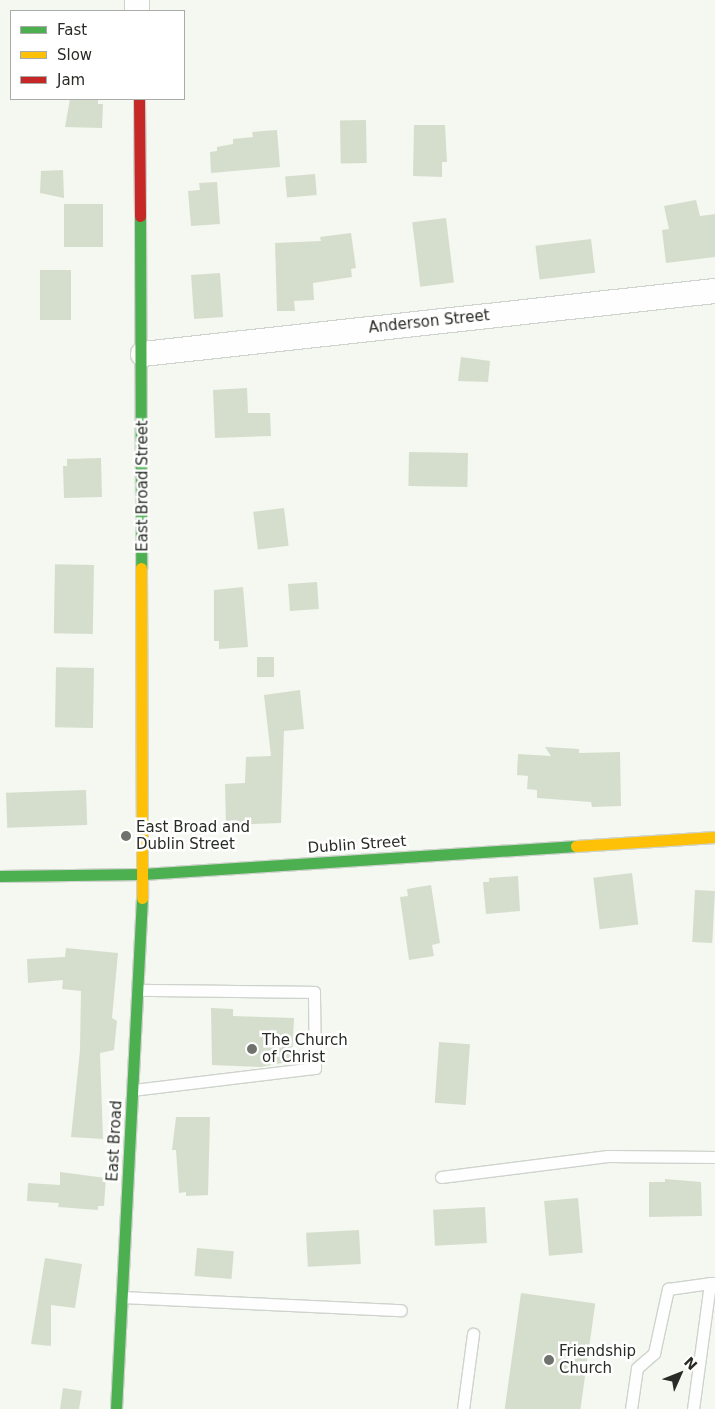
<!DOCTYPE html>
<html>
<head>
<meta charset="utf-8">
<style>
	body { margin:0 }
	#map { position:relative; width:715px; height:1409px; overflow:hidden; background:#f4f8f0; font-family:"DejaVu Sans",sans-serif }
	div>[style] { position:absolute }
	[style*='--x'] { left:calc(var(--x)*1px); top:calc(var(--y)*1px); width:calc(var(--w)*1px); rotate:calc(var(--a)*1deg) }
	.building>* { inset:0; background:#d5decd; transform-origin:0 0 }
	.roads { filter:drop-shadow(1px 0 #cfd3cd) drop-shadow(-1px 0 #cfd3cd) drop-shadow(0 1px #cfd3cd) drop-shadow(0 -1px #cfd3cd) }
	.lane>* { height:11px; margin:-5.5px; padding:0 5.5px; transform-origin:5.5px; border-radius:5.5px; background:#fdfefd }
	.street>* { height:24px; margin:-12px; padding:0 12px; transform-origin:12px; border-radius:12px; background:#fdfefd }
	.fast>* { height:11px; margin:-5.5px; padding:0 5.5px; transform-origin:5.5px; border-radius:5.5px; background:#4caf50 }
	.slow>* { height:11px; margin:-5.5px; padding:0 5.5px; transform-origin:5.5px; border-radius:5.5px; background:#ffc107 }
	.jam>* { height:11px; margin:-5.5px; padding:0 5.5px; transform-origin:5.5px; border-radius:5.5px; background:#c62828 }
	.dots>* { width:14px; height:14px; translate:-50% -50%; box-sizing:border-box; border:2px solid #fff; border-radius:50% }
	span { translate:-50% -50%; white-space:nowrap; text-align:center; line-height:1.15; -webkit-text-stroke:5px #fff; paint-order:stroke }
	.street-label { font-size:15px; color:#292c26 }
	.poi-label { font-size:15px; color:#292c26 }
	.left { translate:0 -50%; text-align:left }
	.legend { position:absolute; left:10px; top:10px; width:175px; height:90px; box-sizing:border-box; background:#fff; border:1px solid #a9aba8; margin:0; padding:6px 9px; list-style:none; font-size:15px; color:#292c26 }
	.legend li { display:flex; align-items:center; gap:10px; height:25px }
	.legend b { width:25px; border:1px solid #a9aba8 }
	.north { position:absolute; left:655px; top:1349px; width:50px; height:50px; -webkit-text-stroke:4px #fff; paint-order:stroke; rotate:46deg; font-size:14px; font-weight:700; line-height:20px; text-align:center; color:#292c26 }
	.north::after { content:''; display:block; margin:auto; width:18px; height:22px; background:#292c26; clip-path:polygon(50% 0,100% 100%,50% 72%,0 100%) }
</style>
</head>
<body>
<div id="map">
	<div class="building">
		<i style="clip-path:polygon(70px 99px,98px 99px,98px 104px,103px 104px,102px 128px,65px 127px)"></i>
		<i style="left:366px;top:120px;width:43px;height:26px;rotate:89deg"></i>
		<i style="clip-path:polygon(414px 125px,445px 125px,447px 162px,442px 162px,442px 177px,413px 176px)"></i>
		<i style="clip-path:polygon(277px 130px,280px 167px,211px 173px,210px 152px,217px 151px,217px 147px,233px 144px,233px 139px,253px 137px,252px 132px)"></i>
		<i style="clip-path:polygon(63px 170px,64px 198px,40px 193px,41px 171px)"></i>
		<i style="left:315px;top:174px;width:21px;height:30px;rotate:85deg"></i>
		<i style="clip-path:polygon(217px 182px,220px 224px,191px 226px,188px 191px,200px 190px,199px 183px)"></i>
		<i style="clip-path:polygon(696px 200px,700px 216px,715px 214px,715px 257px,666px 263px,662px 230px,669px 229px,664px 206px)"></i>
		<i style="left:64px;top:204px;width:39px;height:43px"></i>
		<i style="left:446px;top:218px;width:65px;height:34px;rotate:83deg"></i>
		<i style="clip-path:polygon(351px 233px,356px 268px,351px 269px,352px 277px,313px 283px,314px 300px,294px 301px,295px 311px,277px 311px,275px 243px,321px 241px,320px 237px)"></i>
		<i style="left:591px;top:239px;width:34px;height:56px;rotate:83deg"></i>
		<i style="left:40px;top:270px;width:31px;height:50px"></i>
		<i style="left:220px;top:273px;width:44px;height:29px;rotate:86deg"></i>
		<i style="clip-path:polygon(461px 357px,490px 361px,488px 382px,458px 381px)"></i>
		<i style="clip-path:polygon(247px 388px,248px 413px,270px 413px,271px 436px,215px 438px,213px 390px)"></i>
		<i style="left:409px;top:452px;width:59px;height:34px;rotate:1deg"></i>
		<i style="clip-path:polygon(101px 458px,102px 497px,64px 498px,63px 466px,67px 466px,67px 459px)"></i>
		<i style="left:284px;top:508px;width:38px;height:31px;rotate:83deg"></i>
		<i style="left:94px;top:565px;width:69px;height:39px;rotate:91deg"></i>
		<i style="left:317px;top:582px;width:27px;height:29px;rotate:86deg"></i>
		<i style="clip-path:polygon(243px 587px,248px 647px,219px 649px,219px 641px,214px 641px,214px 590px)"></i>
		<i style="left:257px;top:657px;width:17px;height:20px"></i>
		<i style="left:94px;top:668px;width:60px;height:38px;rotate:91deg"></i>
		<i style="clip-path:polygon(300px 690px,304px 729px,284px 731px,281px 823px,226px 825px,225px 784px,245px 783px,246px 757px,271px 756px,264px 695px)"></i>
		<i style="clip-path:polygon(545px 747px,579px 749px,579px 753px,620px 752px,621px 806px,592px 807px,591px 802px,537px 798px,537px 790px,527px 789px,528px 776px,517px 775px,518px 754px,551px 756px)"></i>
		<i style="left:86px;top:790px;width:35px;height:80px;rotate:88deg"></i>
		<i style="left:632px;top:873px;width:52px;height:39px;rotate:83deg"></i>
		<i style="clip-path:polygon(518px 876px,520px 911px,486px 914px,483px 882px,489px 882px,489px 878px)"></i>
		<i style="clip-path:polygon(431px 885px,440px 943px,432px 945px,434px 956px,409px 960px,400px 897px,408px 896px,407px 889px)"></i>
		<i style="left:695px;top:890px;width:20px;height:52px;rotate:3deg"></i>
		<i style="clip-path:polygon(66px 948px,118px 953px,112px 1018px,117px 1021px,114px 1050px,100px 1053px,103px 1139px,71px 1137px,80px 1050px,81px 991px,62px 989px,63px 980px,28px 983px,27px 959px,65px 957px)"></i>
		<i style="clip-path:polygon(211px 1008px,233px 1009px,233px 1016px,294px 1018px,292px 1061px,261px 1067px,212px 1065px)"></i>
		<i style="left:439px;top:1042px;width:31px;height:61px;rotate:4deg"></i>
		<i style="clip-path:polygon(176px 1117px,210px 1117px,208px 1195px,186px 1196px,186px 1192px,179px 1193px,176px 1150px,172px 1150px)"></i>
		<i style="clip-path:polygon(60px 1172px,106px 1178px,104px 1206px,98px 1206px,98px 1210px,58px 1207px,59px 1203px,27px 1201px,28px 1183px,60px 1185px)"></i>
		<i style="clip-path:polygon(665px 1179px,701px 1182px,702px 1216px,649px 1217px,649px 1182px,665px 1182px)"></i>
		<i style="left:578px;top:1198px;width:55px;height:34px;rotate:85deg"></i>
		<i style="left:485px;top:1207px;width:36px;height:52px;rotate:87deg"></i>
		<i style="left:359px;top:1230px;width:34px;height:53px;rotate:87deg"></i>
		<i style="left:197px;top:1248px;width:37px;height:28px;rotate:5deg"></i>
		<i style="clip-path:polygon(45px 1258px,82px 1264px,75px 1308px,51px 1305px,51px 1346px,31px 1344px)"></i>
		<i style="left:521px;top:1293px;width:75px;height:117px;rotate:8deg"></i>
		<i style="clip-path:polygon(63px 1388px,82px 1391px,79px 1409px,60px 1409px)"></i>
	</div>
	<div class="roads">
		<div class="lane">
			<i style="--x:133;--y:1090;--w:183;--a:-6.9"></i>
			<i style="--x:315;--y:1068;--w:76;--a:-90.8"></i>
			<i style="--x:314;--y:992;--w:176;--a:-179.3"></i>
			<i style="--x:441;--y:1177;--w:168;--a:-7.2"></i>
			<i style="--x:608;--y:1156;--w:107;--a:0.5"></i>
			<i style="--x:122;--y:1297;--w:279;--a:2.7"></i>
			<i style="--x:463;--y:1409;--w:76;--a:-82.4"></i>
			<i style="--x:631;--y:1409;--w:41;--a:-81.7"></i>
			<i style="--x:637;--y:1368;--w:23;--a:-41"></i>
			<i style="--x:654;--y:1353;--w:66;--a:-77.7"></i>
			<i style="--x:668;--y:1289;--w:42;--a:-8.1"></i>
			<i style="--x:693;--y:1409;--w:127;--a:-82.3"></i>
			<i style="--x:710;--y:1283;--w:5;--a:0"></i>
		</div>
		<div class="street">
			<i style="--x:137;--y:0;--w:11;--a:90"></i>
			<i style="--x:143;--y:354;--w:575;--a:-6.29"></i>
		</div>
		<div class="fast">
			<i style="--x:140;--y:216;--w:352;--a:89.8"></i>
			<i style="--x:0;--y:876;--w:143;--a:-0.8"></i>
			<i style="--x:143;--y:874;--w:434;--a:-3.7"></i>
			<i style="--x:116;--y:1409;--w:512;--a:-87.09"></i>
		</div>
		<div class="slow">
			<i style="--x:141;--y:568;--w:330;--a:89.8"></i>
			<i style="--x:576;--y:846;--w:139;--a:-3.7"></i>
		</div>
		<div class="jam">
			<i style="--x:139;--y:99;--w:117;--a:89.5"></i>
		</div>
	</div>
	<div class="dots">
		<i style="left:126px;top:836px;background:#70736d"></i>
		<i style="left:252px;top:1049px;background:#70736d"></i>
		<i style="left:549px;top:1360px;background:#70736d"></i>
	</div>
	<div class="street-label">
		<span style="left:429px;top:322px;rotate:-6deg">Anderson Street</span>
		<span style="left:143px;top:486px;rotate:-90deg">East Broad Street</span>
		<span style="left:357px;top:845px;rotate:-4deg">Dublin Street</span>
		<span style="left:115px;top:1141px;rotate:-87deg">East Broad</span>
	</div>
	<div class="poi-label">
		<span class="left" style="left:136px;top:836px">East Broad and<br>Dublin Street</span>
		<span class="left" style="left:262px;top:1049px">The Church<br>of Christ</span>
		<span class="left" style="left:559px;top:1360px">Friendship<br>Church</span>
	</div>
	<ul class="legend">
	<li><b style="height:6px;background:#4caf50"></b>Fast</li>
	<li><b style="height:6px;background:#ffc107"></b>Slow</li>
	<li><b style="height:6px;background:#c62828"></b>Jam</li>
	</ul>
	<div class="north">N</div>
</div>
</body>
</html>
